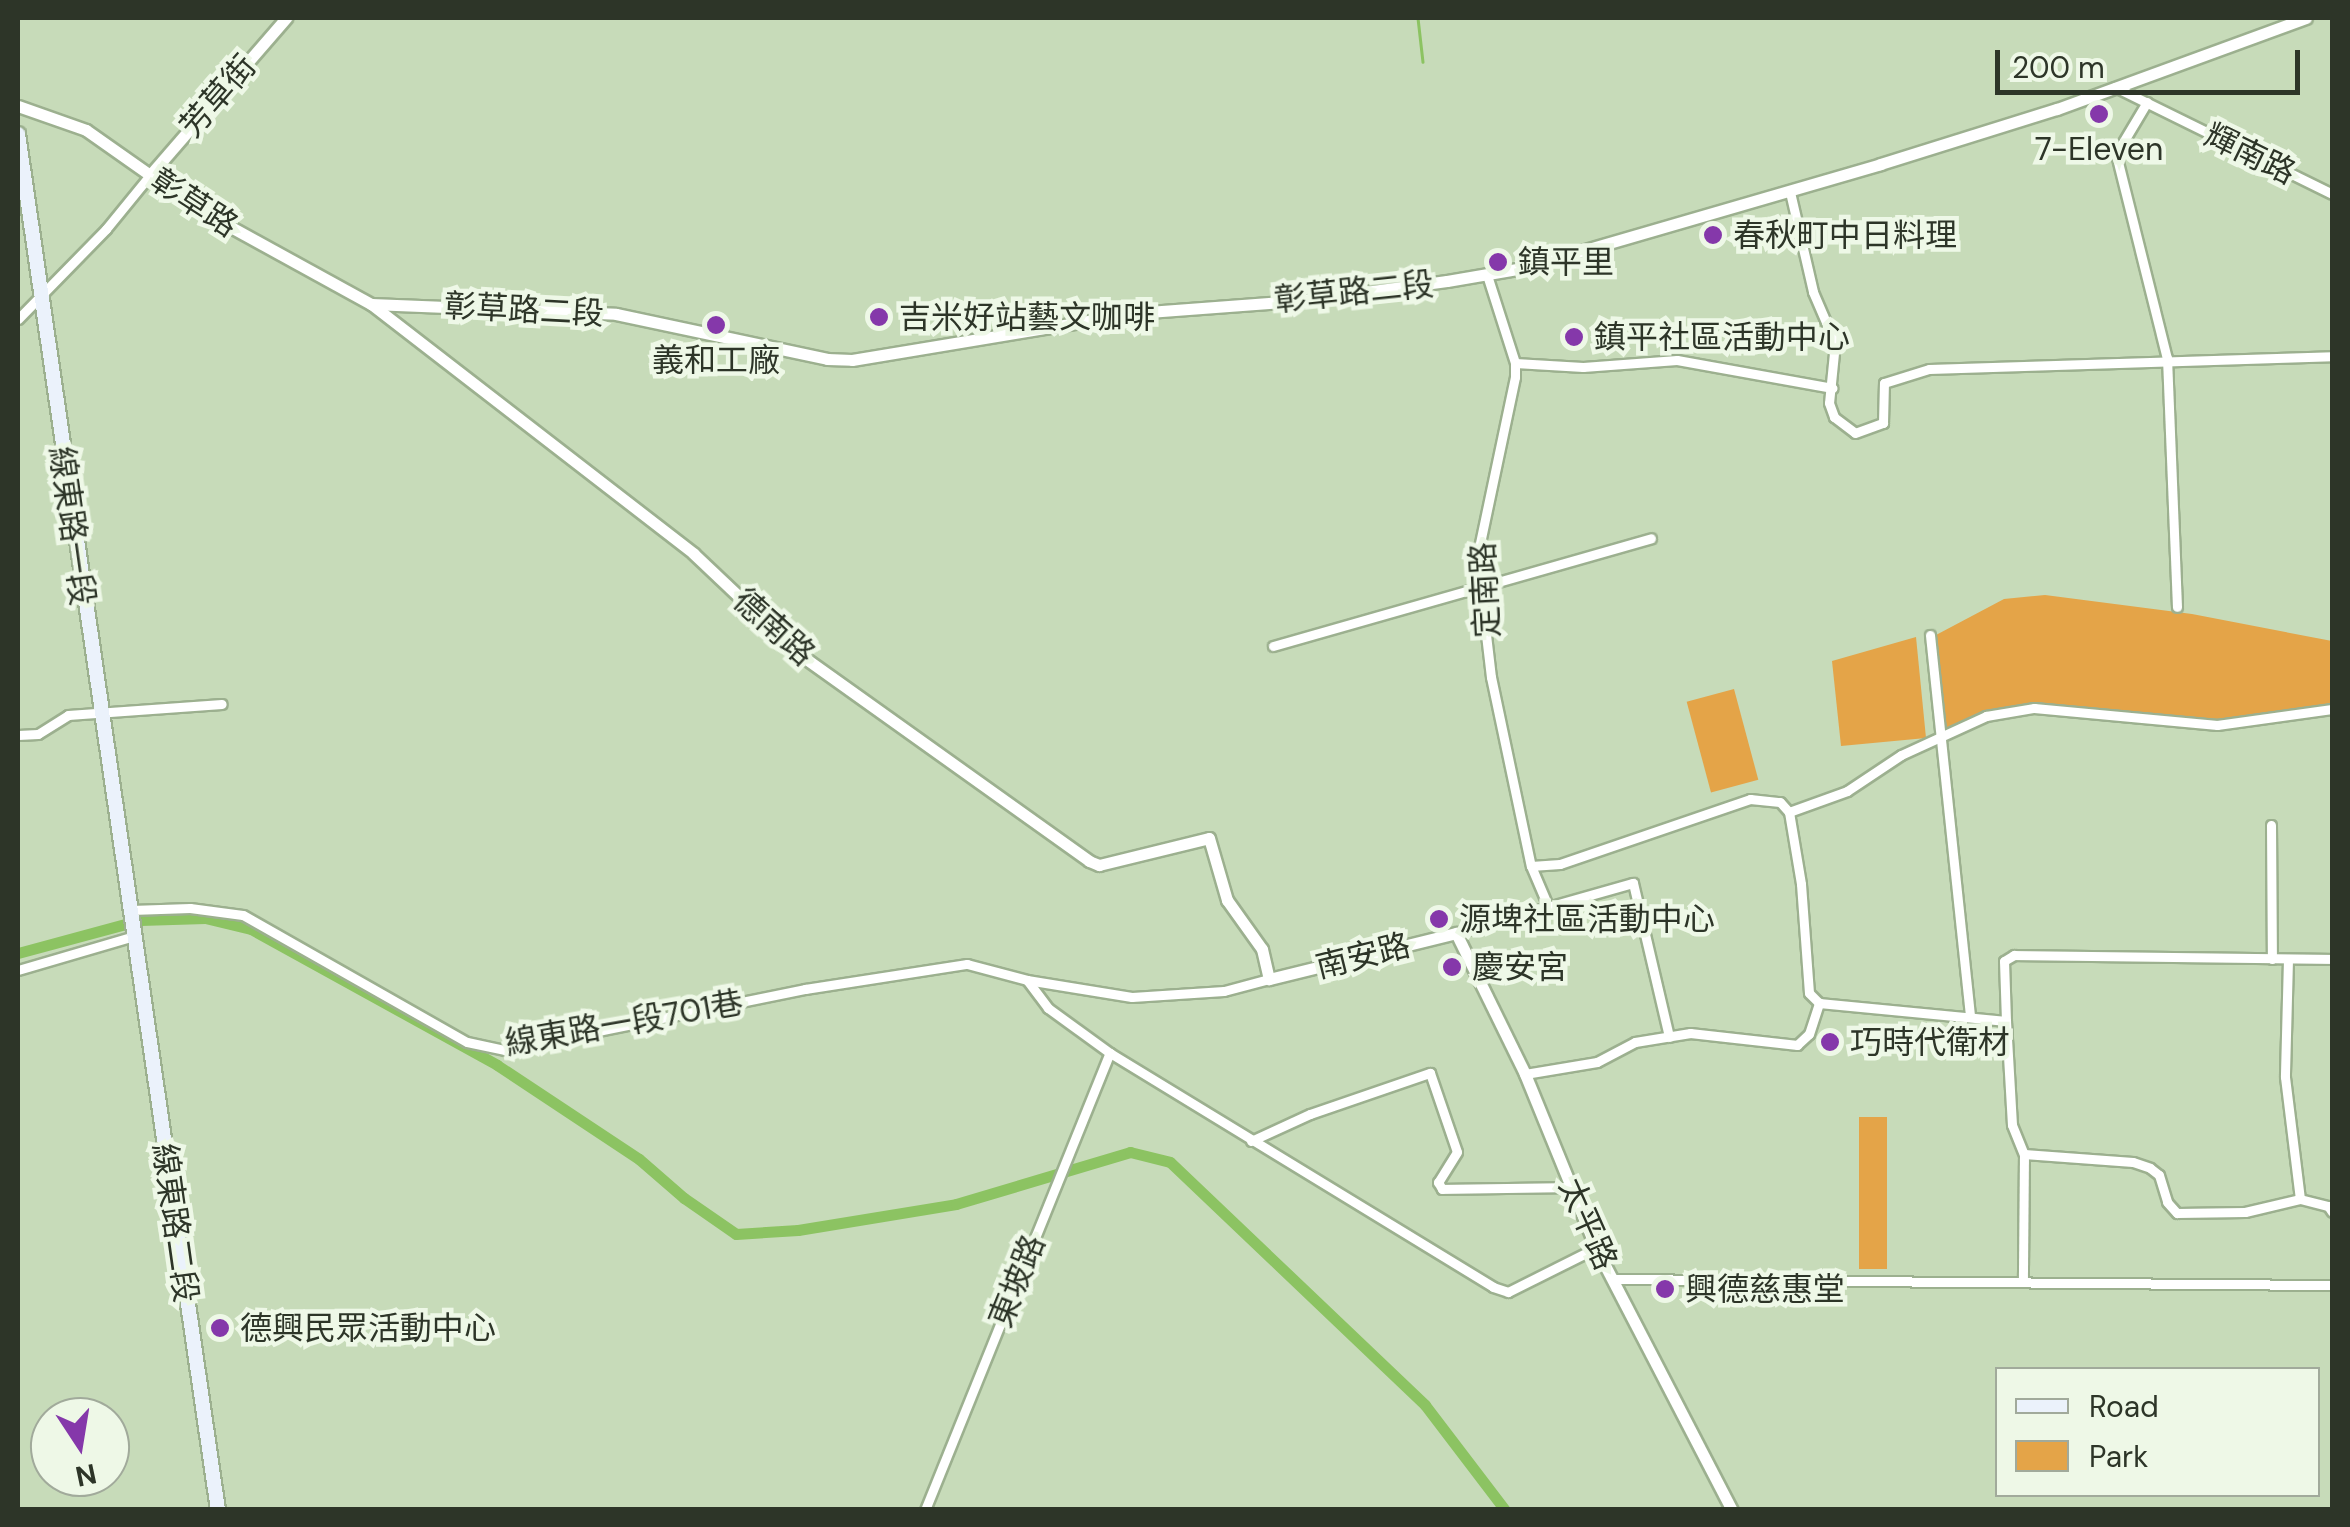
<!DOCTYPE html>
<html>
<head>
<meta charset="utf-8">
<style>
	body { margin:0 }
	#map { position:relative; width:2350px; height:1527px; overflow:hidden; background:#c7dbb9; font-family:"DM Sans","Noto Sans TC",sans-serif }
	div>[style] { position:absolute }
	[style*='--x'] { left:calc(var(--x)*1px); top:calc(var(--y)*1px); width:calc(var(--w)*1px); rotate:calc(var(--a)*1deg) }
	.green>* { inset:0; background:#e4a448; transform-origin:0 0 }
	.stream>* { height:2.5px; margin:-1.25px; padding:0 1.25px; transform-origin:1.25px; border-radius:1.25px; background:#8cc362 }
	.canal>* { height:11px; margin:-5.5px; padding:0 5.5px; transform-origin:5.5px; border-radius:5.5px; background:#8cc362 }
	.roads { filter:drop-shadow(2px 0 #9cb08f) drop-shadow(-2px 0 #9cb08f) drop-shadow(0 2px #9cb08f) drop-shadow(0 -2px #9cb08f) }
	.minor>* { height:9px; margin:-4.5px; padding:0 4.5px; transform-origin:4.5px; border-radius:4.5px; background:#fff }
	.tertiary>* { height:11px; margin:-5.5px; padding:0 5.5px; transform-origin:5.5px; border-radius:5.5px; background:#fff }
	.secondary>* { height:14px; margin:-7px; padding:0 7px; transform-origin:7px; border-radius:7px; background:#ebf2fb }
	.dots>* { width:28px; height:28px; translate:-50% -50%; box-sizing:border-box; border:5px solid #eef8e7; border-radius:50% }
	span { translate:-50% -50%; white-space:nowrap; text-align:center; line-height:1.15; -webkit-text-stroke:9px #eef8e7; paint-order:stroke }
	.street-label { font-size:32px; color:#2d3528 }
	.poi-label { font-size:32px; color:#2d3528 }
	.left { translate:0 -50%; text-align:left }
	.frame { position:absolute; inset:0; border:20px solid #2d3528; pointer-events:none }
	.legend { position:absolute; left:1995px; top:1367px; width:325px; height:130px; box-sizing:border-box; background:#eef8e7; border:2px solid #a1aa9b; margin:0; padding:12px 18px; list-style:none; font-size:30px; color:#2d3528 }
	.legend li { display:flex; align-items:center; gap:20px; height:50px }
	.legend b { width:50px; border:2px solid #a1aa9b }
	.north { position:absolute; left:30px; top:1397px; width:100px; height:100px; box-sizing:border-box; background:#eef8e7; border:2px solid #a1aa9b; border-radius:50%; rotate:168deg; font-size:28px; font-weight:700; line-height:40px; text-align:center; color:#2d3528 }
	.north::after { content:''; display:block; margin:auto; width:35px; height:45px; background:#8538aa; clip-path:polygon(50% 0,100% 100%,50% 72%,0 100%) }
	.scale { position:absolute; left:1995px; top:50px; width:305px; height:45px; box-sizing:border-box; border:5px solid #2d3528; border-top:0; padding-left:12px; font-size:30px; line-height:35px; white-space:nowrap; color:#2d3528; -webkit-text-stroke:8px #eef8e7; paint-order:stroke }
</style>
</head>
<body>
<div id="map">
	<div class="green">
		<i style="clip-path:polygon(2045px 595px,2192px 614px,2332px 641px,2332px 713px,2237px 729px,2183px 727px,2100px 714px,2001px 714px,1942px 735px,1936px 635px,2004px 599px)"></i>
		<i style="clip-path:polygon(1916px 637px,1926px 738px,1841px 746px,1832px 661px)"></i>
		<i style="left:1734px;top:689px;width:94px;height:49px;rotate:75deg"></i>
		<i style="left:1859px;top:1117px;width:28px;height:152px"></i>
	</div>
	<div class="stream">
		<i style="--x:1418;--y:18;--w:44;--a:83.5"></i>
		<i style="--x:426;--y:339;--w:132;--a:37.9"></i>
		<i style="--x:647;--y:511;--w:67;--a:37.7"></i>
	</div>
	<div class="canal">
		<i style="--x:18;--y:953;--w:126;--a:-15.1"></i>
		<i style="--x:140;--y:920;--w:65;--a:-1.8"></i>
		<i style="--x:205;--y:918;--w:47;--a:13.4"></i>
		<i style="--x:251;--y:929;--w:281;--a:28.9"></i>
		<i style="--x:497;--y:1065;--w:170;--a:33.5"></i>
		<i style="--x:639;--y:1159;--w:60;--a:40.9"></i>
		<i style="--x:684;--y:1198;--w:63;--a:34.7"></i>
		<i style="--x:736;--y:1234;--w:62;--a:-3.7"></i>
		<i style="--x:798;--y:1230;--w:160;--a:-9.3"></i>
		<i style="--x:956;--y:1204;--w:182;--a:-16.6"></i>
		<i style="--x:1130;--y:1152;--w:41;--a:14"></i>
		<i style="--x:1170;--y:1162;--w:352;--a:43.6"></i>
		<i style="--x:1425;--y:1405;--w:132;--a:52.7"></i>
	</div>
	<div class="roads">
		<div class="minor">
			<i style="--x:2115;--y:87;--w:242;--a:26.2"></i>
			<i style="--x:2147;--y:102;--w:61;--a:120.8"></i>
			<i style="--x:2116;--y:154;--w:210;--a:76"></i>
			<i style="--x:2167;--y:358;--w:249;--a:87.7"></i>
			<i style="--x:1790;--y:192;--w:103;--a:77"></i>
			<i style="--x:1813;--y:292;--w:56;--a:66.7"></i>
			<i style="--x:1835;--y:343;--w:60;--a:95.7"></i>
			<i style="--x:1829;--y:403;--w:15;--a:70"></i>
			<i style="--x:1834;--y:417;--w:26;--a:37"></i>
			<i style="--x:1855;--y:433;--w:30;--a:-20"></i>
			<i style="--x:1883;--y:423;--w:40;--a:-88.6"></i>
			<i style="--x:1884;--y:383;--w:47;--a:-17.3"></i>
			<i style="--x:1929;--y:369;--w:403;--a:-1.8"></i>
			<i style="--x:1487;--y:275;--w:92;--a:72.3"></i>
			<i style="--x:1515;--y:363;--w:14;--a:90"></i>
			<i style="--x:1515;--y:377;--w:185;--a:101.9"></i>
			<i style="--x:1477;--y:558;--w:120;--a:83.3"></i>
			<i style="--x:1491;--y:677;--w:193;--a:78.1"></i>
			<i style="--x:1531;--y:866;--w:43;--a:67"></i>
			<i style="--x:18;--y:319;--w:126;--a:-45.6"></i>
			<i style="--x:106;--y:229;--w:70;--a:-50.8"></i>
			<i style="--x:1515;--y:363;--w:68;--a:3.4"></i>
			<i style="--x:1583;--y:367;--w:94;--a:-4.3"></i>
			<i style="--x:1677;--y:360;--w:158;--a:10.2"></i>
			<i style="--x:1930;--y:635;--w:384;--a:84"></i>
			<i style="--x:1273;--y:646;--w:393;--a:-15.9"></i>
			<i style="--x:18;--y:735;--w:20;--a:-3"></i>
			<i style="--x:38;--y:734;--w:36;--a:-32"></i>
			<i style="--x:68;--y:715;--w:154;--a:-4.1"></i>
			<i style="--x:1789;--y:812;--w:62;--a:-19.9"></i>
			<i style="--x:1847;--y:791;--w:65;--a:-33.7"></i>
			<i style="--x:1901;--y:755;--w:94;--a:-24.6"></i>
			<i style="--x:1986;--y:716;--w:49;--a:-9.5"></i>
			<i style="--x:2034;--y:708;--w:184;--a:5.3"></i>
			<i style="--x:2217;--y:725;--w:116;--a:-7.9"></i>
			<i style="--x:2271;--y:825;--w:134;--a:89.6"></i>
			<i style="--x:1531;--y:866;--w:29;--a:-4"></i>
			<i style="--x:1560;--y:864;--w:201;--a:-18.9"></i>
			<i style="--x:1750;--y:799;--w:30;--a:6"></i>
			<i style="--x:1780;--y:802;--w:13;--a:48"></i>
			<i style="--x:1789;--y:812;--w:73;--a:80.5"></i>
			<i style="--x:1801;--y:884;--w:109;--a:85.8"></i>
			<i style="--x:1809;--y:993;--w:14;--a:45"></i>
			<i style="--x:131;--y:910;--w:59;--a:-1.9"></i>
			<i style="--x:190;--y:908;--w:53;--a:7.5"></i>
			<i style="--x:243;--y:915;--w:257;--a:29.6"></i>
			<i style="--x:467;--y:1042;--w:39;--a:12"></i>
			<i style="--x:505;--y:1050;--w:306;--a:-11.5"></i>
			<i style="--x:805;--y:989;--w:164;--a:-8.8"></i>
			<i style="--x:967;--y:964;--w:62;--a:14.9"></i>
			<i style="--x:1027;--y:980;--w:106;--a:9.2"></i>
			<i style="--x:1132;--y:997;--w:92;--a:-3.7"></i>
			<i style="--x:1224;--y:991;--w:47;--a:-14.9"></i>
			<i style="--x:1456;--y:933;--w:184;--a:-15.8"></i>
			<i style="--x:1633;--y:883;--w:158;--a:76.8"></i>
			<i style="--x:2288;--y:959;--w:118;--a:91.5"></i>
			<i style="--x:2285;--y:1077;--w:123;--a:83"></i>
			<i style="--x:18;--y:970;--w:121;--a:-16.3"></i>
			<i style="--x:1027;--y:980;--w:35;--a:53"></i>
			<i style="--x:1048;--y:1008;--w:77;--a:36"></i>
			<i style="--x:1110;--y:1053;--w:449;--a:31.4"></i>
			<i style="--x:1493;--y:1287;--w:16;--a:18"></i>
			<i style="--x:1508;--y:1292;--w:98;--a:-26.6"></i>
			<i style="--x:2006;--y:1021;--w:60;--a:-91.9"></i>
			<i style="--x:2004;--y:961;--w:12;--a:-31"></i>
			<i style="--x:2014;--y:955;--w:318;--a:0.7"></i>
			<i style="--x:1525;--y:1074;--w:73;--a:-9.5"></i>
			<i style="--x:1597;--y:1062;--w:43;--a:-27.8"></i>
			<i style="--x:1635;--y:1042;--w:56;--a:-9.3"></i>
			<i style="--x:1690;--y:1033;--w:108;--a:6.4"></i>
			<i style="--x:1797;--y:1045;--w:16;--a:-43"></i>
			<i style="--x:1809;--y:1034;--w:33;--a:-72"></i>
			<i style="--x:1819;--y:1003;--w:188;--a:5.5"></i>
			<i style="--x:2006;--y:1021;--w:104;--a:86.7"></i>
			<i style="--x:2012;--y:1125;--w:31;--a:68"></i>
			<i style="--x:2024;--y:1154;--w:127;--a:90.5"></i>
			<i style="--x:1251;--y:1141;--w:65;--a:-24.6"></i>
			<i style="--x:1310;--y:1114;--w:127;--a:-18.9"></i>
			<i style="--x:1430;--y:1073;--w:83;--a:71.1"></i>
			<i style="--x:1457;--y:1152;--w:36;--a:122"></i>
			<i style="--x:1438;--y:1182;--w:8;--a:60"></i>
			<i style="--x:1442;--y:1189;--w:129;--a:-0.9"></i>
			<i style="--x:2024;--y:1154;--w:109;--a:4.2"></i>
			<i style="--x:2133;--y:1162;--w:18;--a:19"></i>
			<i style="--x:2150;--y:1168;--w:11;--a:38"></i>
			<i style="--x:2159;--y:1175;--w:28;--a:73"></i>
			<i style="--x:2167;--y:1202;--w:15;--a:48"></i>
			<i style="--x:2177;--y:1213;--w:68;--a:-0.8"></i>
			<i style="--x:2245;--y:1212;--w:57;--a:-13.3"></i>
			<i style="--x:2300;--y:1199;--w:29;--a:14"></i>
			<i style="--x:2328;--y:1206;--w:7;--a:56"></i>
			<i style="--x:1612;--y:1279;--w:720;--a:0.48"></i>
			<i style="--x:925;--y:1510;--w:493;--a:-68"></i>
		</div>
		<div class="tertiary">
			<i style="--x:18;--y:106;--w:72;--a:19.4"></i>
			<i style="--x:86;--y:130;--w:139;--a:35.1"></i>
			<i style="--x:200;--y:210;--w:195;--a:28.8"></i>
			<i style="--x:371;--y:304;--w:408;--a:37.7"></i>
			<i style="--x:694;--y:554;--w:149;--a:43.4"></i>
			<i style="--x:802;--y:656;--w:353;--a:35.5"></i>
			<i style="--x:1089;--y:861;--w:11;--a:22"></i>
			<i style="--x:1099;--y:865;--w:113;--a:-13.8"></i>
			<i style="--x:1209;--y:838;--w:65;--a:73.8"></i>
			<i style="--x:1227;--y:900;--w:60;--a:54.5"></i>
			<i style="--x:1262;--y:949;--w:31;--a:77"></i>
			<i style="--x:1269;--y:979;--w:193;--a:-13.8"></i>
			<i style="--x:1456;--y:933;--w:157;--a:63.9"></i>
			<i style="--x:1525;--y:1074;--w:188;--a:67.8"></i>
			<i style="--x:1596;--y:1248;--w:295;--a:62.6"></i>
			<i style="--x:150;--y:175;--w:208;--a:-49.1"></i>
			<i style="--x:371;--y:304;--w:245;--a:2.3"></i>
			<i style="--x:616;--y:314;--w:216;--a:12"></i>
			<i style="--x:827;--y:359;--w:25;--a:2"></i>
			<i style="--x:852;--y:360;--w:287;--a:-9.4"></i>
			<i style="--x:1135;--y:313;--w:171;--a:-4.3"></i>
			<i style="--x:1306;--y:300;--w:142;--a:-7.7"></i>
			<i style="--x:1447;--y:281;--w:77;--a:-9.7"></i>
			<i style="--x:1523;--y:268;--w:372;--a:-16.2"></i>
			<i style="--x:1880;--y:164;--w:185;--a:-17.3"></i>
			<i style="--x:2057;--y:109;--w:265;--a:-20.1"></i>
		</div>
		<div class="secondary">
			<i style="--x:18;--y:134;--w:1390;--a:81.73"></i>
		</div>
	</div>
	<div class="dots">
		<i style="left:2099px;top:114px;background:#8538aa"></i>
		<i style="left:1713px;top:235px;background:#8538aa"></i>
		<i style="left:1498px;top:262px;background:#8538aa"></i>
		<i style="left:879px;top:317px;background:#8538aa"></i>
		<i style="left:716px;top:325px;background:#8538aa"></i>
		<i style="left:1574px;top:337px;background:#8538aa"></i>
		<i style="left:1439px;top:919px;background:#8538aa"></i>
		<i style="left:1452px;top:967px;background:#8538aa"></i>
		<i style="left:1830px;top:1042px;background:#8538aa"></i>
		<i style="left:1665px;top:1289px;background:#8538aa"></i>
		<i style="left:220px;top:1328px;background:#8538aa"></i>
	</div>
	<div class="street-label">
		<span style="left:218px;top:96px;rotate:-49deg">芳草街</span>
		<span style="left:2250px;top:154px;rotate:26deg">輝南路</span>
		<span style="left:194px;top:203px;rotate:33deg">彰草路</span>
		<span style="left:1354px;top:292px;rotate:-6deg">彰草路二段</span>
		<span style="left:524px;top:310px;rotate:3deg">彰草路二段</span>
		<span style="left:72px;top:526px;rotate:82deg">線東路一段</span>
		<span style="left:1485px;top:590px;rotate:-93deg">定南路</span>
		<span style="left:774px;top:627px;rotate:42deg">德南路</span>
		<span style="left:1363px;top:956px;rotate:-14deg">南安路</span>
		<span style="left:624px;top:1023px;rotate:-10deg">線東路一段701巷</span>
		<span style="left:175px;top:1223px;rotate:82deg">線東路二段</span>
		<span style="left:1588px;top:1224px;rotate:66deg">太平路</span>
		<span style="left:1017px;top:1281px;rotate:-68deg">東坡路</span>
	</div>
	<div class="poi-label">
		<span style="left:2099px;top:149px">7-Eleven</span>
		<span class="left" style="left:1733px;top:235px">春秋町中日料理</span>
		<span class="left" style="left:1518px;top:262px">鎮平里</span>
		<span class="left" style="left:899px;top:317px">吉米好站藝文咖啡</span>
		<span class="left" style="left:1594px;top:337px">鎮平社區活動中心</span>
		<span style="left:716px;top:360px">義和工廠</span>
		<span class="left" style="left:1459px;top:919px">源埤社區活動中心</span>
		<span class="left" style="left:1472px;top:967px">慶安宮</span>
		<span class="left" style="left:1850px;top:1042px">巧時代衛材</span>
		<span class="left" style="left:1685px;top:1289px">興德慈惠堂</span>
		<span class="left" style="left:240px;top:1328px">德興民眾活動中心</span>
	</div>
	<div class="frame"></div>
	<ul class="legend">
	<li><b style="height:12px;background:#ebf2fb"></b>Road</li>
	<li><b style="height:28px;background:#e4a448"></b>Park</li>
	</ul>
	<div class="north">N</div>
	<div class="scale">200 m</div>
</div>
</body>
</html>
